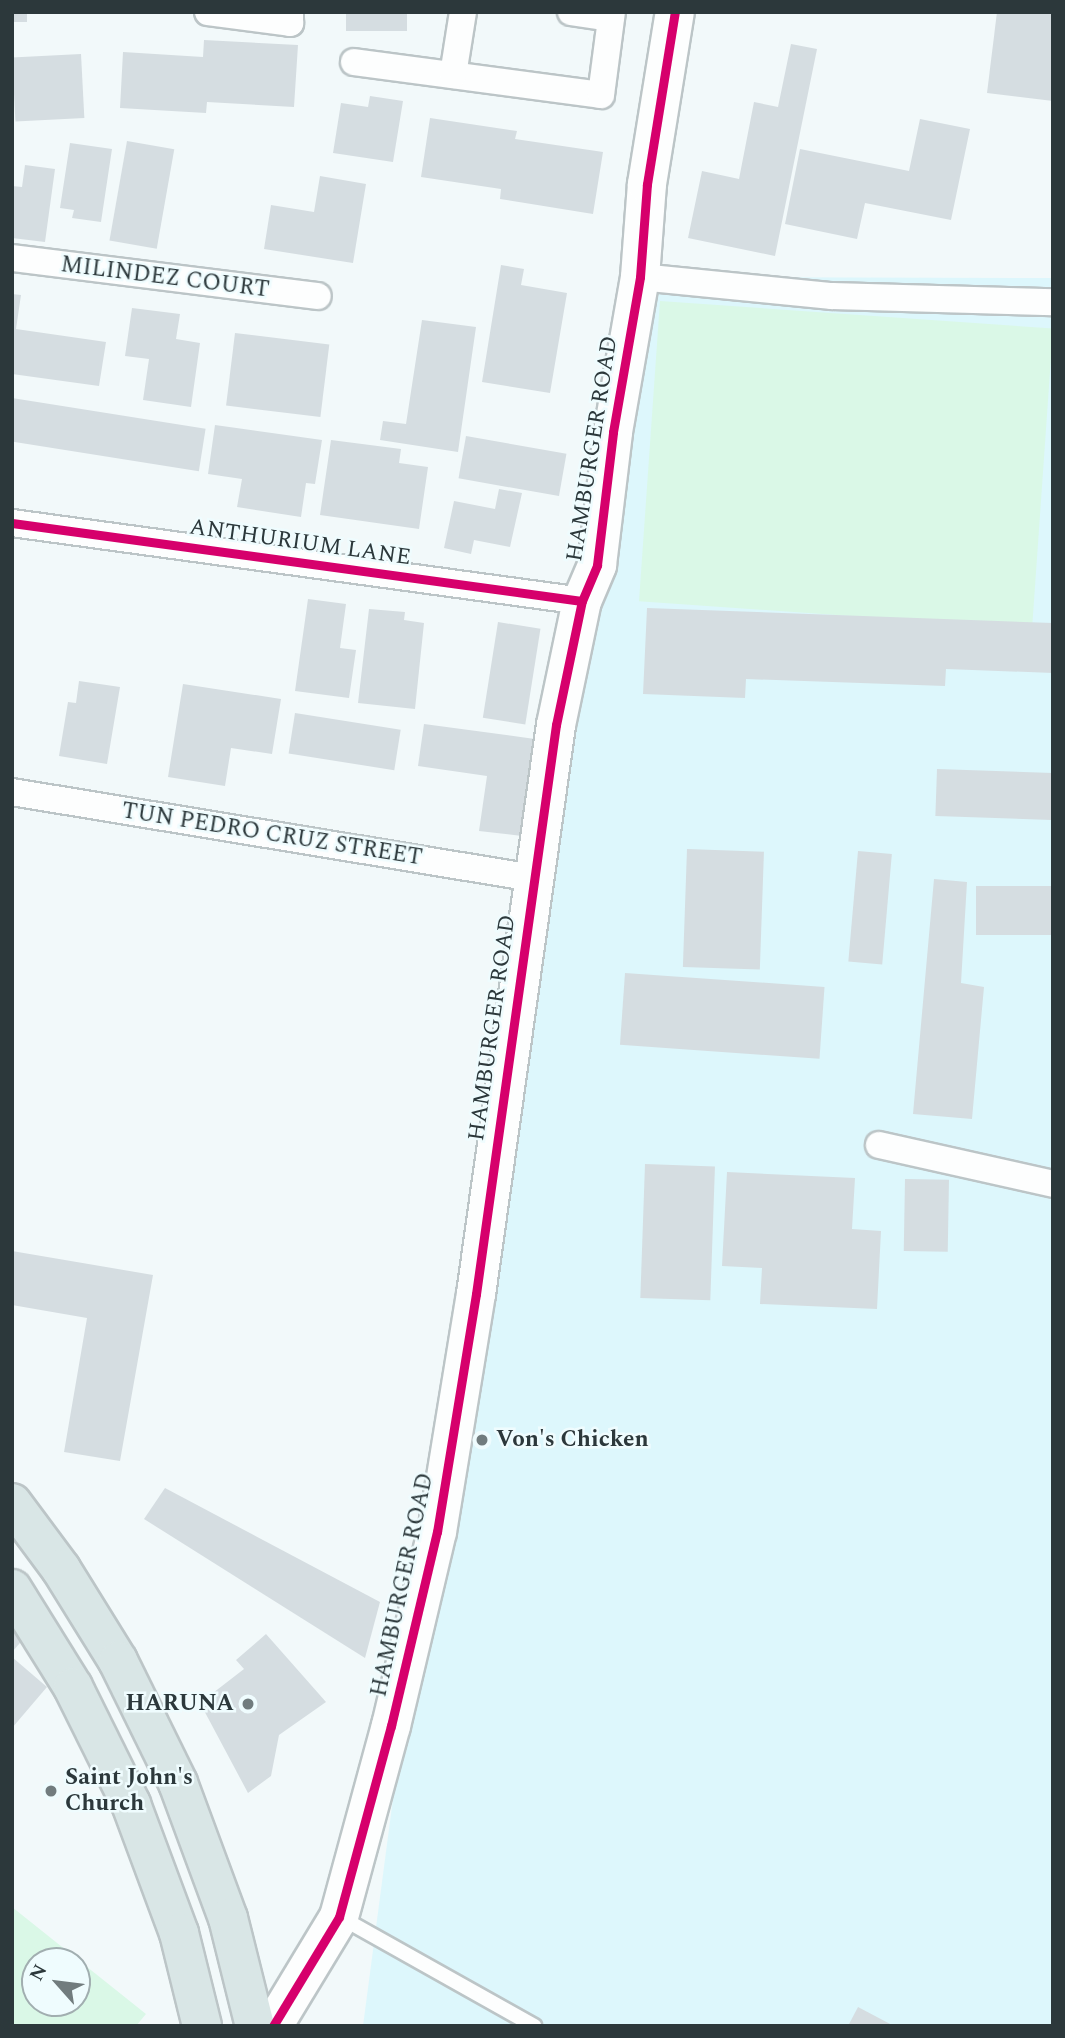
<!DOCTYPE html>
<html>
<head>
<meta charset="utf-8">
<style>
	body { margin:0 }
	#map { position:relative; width:1065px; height:2038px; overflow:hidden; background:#f2f9fa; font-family:Spectral,serif }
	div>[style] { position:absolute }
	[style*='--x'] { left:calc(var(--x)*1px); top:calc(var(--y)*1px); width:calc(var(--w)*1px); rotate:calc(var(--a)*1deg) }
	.built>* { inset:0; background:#ddf7fc }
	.green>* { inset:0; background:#daf8e7; transform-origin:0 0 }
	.building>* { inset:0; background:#d5dde1; transform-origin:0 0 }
	.roads { filter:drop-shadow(2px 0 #bcc5c7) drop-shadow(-2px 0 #bcc5c7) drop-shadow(0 2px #bcc5c7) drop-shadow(0 -2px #bcc5c7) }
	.lane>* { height:14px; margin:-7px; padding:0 7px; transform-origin:7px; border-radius:7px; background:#fdfefe }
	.street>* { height:26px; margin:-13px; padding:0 13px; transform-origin:13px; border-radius:13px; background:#fdfefe }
	.secondary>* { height:38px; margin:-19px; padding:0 19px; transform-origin:19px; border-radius:19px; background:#fdfefe }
	.primary>* { height:38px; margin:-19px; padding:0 19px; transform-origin:19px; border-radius:19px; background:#d9e6e6 }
	.cycleway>* { height:9px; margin:-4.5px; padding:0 4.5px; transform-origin:4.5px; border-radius:4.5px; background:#d6006c }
	.dots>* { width:19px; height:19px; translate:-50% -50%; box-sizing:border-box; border:4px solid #effcfe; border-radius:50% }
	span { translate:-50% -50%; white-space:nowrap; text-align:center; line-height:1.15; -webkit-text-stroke:5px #effcfe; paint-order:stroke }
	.street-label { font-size:23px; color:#2c383b }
	.poi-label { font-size:23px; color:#2c383b; font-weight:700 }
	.left { translate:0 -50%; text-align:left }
	.right { translate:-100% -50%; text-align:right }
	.frame { position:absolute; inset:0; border:14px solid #2c383b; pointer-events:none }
	.north { position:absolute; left:21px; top:1947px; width:70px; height:70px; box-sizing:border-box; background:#effcfe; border:2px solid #a1aeb0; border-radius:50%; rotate:298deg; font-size:19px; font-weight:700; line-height:28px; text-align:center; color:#2c383b }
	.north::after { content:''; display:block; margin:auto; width:24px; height:32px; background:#717c7e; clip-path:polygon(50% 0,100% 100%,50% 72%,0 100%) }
</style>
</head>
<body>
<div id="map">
	<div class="built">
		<i style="clip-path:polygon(640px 277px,1053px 278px,1053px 2026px,363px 2026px,415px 1632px)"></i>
	</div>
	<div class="green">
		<i style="left:660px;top:301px;width:394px;height:301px;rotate:4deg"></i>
		<i style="clip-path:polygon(evenodd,12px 1907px,146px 2014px,136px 2026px,12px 2026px,12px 1907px,35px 1961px,77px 1961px,77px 2003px,35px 2003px,35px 1961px)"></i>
	</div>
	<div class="building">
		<i style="left:12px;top:12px;width:15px;height:10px"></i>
		<i style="left:346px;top:12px;width:61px;height:19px"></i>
		<i style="clip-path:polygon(997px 12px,1053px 12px,1053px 101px,987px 93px)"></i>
		<i style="clip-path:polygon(204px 40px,298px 45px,294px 107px,207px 102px,206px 113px,120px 108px,123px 52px,203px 57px)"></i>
		<i style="clip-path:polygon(791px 44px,817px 49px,775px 256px,688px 238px,702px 171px,739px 179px,754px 102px,778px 107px)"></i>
		<i style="left:81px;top:54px;width:64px;height:69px;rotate:87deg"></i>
		<i style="clip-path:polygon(370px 96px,403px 101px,393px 162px,333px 153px,341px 103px,368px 107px)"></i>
		<i style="clip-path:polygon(430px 118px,517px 131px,515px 139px,603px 152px,593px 214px,500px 199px,501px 189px,421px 177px)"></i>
		<i style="clip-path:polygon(920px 119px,970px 129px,951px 220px,865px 203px,857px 239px,785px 224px,800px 149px,909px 171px)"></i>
		<i style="left:127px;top:141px;width:48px;height:101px;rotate:10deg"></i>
		<i style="clip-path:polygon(70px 143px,112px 149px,101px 222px,72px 218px,74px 210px,60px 208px)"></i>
		<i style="clip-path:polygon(25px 165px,55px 169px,45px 242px,12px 238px,12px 186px,22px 187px)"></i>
		<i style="clip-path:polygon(320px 176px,366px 184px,353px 263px,264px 249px,271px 205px,314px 212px)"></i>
		<i style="clip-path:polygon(501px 265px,524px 269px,521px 285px,567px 293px,550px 393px,482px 382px)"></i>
		<i style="clip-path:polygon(12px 294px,21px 295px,16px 329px,106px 342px,99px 386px,12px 374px)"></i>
		<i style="clip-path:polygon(132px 308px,180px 314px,176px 339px,200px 343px,191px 407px,143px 400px,149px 359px,125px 356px)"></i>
		<i style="clip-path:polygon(422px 320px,476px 327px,458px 452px,380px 440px,383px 421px,406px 424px)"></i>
		<i style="left:235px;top:333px;width:95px;height:73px;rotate:7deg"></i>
		<i style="left:12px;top:398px;width:196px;height:43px;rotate:9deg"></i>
		<i style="clip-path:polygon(215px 425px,322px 440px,315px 484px,306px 483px,301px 517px,237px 507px,242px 479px,208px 474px)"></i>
		<i style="left:466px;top:436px;width:102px;height:43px;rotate:10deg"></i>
		<i style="clip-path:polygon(331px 440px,401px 449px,399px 463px,428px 467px,419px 529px,320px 515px)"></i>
		<i style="clip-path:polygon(499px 489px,522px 493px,510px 547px,474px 540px,471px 554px,444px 548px,454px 501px,495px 509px)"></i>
		<i style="clip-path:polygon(308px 599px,346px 604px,340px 648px,356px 650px,349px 698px,295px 691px)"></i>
		<i style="clip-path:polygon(647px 608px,1053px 623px,1053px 673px,946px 669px,945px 686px,746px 679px,745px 698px,643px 694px)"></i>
		<i style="clip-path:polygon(369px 609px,405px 612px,404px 620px,424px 623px,415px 709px,358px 703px)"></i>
		<i style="left:498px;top:622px;width:43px;height:97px;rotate:9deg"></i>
		<i style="clip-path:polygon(79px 681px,120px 687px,107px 764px,59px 756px,68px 702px,76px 703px)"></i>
		<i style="clip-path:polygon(183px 684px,281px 699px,272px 754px,231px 748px,225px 786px,168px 777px)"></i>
		<i style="left:295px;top:713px;width:107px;height:41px;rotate:9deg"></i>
		<i style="clip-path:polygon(424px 724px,535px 739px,522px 836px,479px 831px,487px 776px,418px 766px)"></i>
		<i style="left:937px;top:769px;width:116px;height:47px;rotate:2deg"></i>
		<i style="left:687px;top:849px;width:77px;height:118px;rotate:2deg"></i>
		<i style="left:858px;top:851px;width:34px;height:111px;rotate:5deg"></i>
		<i style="clip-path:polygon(934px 879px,967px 882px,961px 983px,984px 987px,972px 1119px,913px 1114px)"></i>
		<i style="left:1053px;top:886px;width:49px;height:77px;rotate:90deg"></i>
		<i style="left:625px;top:973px;width:200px;height:72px;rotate:4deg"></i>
		<i style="left:645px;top:1164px;width:70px;height:134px;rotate:2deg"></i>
		<i style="clip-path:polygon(727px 1172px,855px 1178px,852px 1229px,881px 1231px,877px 1309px,760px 1304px,762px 1268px,722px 1266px)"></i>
		<i style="left:905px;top:1179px;width:44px;height:72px;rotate:1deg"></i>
		<i style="clip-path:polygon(12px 1251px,153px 1275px,120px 1461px,64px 1452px,87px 1318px,12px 1305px)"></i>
		<i style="clip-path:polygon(165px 1488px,380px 1602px,365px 1658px,144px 1519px)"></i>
		<i style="clip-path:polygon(12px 1623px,27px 1635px,12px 1652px)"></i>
		<i style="clip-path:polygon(266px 1634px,326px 1702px,279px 1735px,271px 1776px,248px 1793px,200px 1703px,244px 1669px,236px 1660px)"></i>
		<i style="clip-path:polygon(12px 1657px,47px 1687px,12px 1728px)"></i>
		<i style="clip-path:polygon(858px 2007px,894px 2026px,848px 2026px)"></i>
	</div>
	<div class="roads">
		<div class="lane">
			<i style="--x:340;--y:1917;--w:223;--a:29.3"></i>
		</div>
		<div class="street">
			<i style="--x:208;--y:12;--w:83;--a:7.6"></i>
			<i style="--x:290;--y:23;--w:11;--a:-90"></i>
			<i style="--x:571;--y:12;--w:40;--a:8.5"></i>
			<i style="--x:354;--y:62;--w:249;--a:7.6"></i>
			<i style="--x:601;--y:95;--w:84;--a:-82.5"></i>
			<i style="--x:453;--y:75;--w:64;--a:-81"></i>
			<i style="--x:12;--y:258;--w:308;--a:7.1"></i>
			<i style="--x:640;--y:277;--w:193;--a:5.7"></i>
			<i style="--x:832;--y:296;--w:221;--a:1.6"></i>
			<i style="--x:12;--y:523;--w:575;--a:7.79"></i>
			<i style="--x:12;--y:792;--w:528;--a:9.37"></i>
			<i style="--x:879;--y:1145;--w:178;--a:12.6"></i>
		</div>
		<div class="secondary">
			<i style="--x:273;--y:2026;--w:127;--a:-58.8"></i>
			<i style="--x:339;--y:1917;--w:198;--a:-74.8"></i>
			<i style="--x:391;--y:1726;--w:199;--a:-76.7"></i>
			<i style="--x:437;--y:1532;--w:241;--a:-80.7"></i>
			<i style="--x:476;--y:1294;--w:575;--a:-82"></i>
			<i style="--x:556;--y:725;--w:127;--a:-78.2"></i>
			<i style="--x:582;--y:601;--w:39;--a:-67"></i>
			<i style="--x:597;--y:565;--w:134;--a:-83.1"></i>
			<i style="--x:613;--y:432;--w:157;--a:-80.1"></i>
			<i style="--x:640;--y:277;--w:93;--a:-85.7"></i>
			<i style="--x:647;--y:184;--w:174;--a:-80.8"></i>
		</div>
		<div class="primary">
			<i style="--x:12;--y:1503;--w:82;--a:53.4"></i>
			<i style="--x:61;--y:1569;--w:108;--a:58.2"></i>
			<i style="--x:118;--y:1661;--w:136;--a:63.8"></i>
			<i style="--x:178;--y:1783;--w:144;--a:69.7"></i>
			<i style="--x:228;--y:1918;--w:111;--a:76"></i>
			<i style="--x:12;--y:1589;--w:115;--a:58.1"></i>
			<i style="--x:73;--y:1687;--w:131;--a:63.6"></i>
			<i style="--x:131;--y:1804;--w:138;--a:69.6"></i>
			<i style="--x:179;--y:1933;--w:96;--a:76.1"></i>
		</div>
	</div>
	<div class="cycleway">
		<i style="--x:12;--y:523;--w:575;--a:7.79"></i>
		<i style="--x:273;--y:2026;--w:127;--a:-58.8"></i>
		<i style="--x:339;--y:1917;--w:198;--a:-74.8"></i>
		<i style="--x:391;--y:1726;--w:199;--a:-76.7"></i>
		<i style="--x:437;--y:1532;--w:241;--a:-80.7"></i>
		<i style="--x:476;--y:1294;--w:575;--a:-82"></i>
		<i style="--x:556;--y:725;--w:127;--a:-78.2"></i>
		<i style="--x:582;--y:601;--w:39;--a:-67"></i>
		<i style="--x:597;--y:565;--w:134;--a:-83.1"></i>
		<i style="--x:613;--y:432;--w:157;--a:-80.1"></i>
		<i style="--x:640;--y:277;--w:93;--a:-85.7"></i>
		<i style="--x:647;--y:184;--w:174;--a:-80.8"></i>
	</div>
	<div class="dots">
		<i style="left:482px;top:1440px;background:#717c7e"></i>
		<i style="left:248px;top:1704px;background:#717c7e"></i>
		<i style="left:51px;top:1791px;background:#717c7e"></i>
	</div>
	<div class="street-label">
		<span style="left:165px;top:278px;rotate:7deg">MILINDEZ COURT</span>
		<span style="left:593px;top:449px;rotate:-81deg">HAMBURGER ROAD</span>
		<span style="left:300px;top:543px;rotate:8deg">ANTHURIUM LANE</span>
		<span style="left:272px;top:835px;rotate:9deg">TUN PEDRO CRUZ STREET</span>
		<span style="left:493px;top:1028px;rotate:-82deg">HAMBURGER ROAD</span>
		<span style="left:403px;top:1585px;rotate:-78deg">HAMBURGER ROAD</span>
	</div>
	<div class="poi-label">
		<span class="left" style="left:496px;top:1440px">Von's Chicken</span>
		<span class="right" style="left:234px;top:1704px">HARUNA</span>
		<span class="left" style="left:65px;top:1791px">Saint John's<br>Church</span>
	</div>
	<div class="frame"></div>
	<div class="north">N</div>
</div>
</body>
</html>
